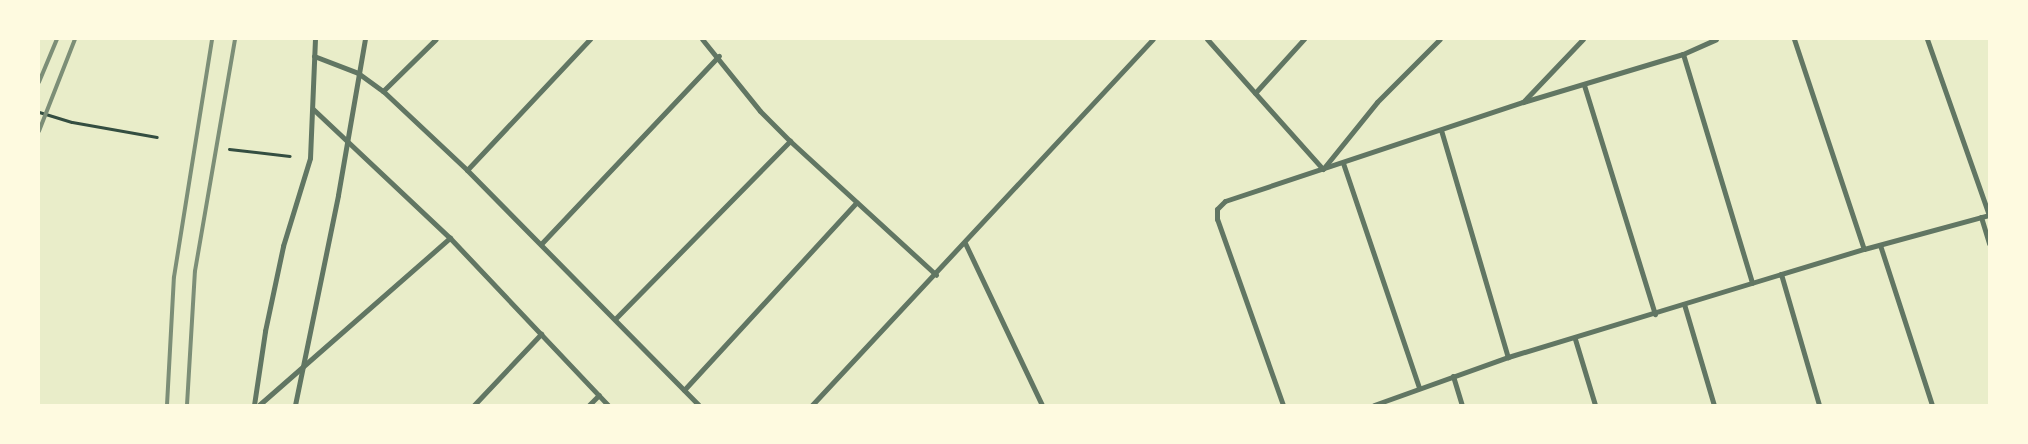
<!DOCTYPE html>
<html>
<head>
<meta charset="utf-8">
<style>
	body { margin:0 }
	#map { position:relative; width:2028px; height:444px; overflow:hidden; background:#e9edc9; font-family:"Open Sans",sans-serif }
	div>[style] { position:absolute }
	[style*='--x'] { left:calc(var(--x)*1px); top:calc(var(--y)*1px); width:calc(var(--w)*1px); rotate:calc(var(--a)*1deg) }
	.path>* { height:3px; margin:-1.5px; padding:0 1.5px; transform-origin:1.5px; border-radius:1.5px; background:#344e41 }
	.minor>* { height:5px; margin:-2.5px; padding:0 2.5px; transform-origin:2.5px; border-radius:2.5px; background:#617663 }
	.rail>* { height:4px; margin:-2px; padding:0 2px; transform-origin:2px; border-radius:2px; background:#7c8e77 }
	span { translate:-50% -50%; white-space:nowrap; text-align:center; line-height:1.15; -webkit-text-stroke:5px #fefae0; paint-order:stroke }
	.frame { position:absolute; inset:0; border:40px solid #fefae0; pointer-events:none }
</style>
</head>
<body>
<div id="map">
	<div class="path">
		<i style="--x:39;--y:112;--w:34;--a:17"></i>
		<i style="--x:72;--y:122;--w:86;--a:10"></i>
		<i style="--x:229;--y:149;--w:61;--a:6.5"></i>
	</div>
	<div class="minor">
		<i style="--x:702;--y:39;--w:92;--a:51.1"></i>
		<i style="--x:760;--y:111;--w:42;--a:45"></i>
		<i style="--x:790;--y:141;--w:198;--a:42.5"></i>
		<i style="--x:1207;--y:39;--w:174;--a:48.3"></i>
		<i style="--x:1323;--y:169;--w:86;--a:-51.1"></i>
		<i style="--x:1377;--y:102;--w:89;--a:-45"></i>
		<i style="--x:1794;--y:39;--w:221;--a:71.6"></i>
		<i style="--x:1927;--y:39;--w:187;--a:70.6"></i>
		<i style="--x:1683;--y:54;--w:239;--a:73.2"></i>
		<i style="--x:314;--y:56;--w:47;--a:21.1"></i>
		<i style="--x:358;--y:73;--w:31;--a:36"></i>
		<i style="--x:383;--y:91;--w:115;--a:43.2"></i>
		<i style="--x:467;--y:170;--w:330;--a:45.4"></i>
		<i style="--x:1584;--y:85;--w:240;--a:72.8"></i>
		<i style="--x:383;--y:91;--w:74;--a:-44.5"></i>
		<i style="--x:1255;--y:93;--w:73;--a:-47.8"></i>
		<i style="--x:1523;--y:102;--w:87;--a:-46.4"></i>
		<i style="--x:313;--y:109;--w:188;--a:43.3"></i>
		<i style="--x:450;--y:238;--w:230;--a:46.6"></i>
		<i style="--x:1441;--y:130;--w:237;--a:73.6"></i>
		<i style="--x:1343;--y:163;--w:237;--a:71.3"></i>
		<i style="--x:467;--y:170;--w:180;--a:-46.8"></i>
		<i style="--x:1981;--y:217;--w:28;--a:73"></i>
		<i style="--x:965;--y:243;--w:179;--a:64.6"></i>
		<i style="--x:541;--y:244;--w:259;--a:-46.6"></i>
		<i style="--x:1880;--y:245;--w:168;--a:72"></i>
		<i style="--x:1781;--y:274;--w:136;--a:73.8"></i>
		<i style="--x:1684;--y:304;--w:105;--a:73.5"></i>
		<i style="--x:615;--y:319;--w:250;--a:-45.5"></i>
		<i style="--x:1575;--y:339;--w:69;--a:73.1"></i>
		<i style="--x:1453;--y:376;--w:30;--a:73"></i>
		<i style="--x:684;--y:390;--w:255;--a:-47.4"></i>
		<i style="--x:254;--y:405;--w:75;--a:-81.5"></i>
		<i style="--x:265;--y:331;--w:87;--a:-78"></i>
		<i style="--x:283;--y:246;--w:92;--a:-72.9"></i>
		<i style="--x:310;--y:158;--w:119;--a:-87.6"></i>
		<i style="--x:259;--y:405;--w:254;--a:-41.2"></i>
		<i style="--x:295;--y:405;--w:214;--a:-78.4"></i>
		<i style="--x:338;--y:195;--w:158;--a:-80.2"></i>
		<i style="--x:474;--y:405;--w:98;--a:-46.7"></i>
		<i style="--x:589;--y:405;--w:14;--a:-45"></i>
		<i style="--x:812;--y:405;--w:500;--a:-47.03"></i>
		<i style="--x:1283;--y:405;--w:197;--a:-109.5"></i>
		<i style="--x:1217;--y:219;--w:10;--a:-90"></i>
		<i style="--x:1217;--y:209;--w:11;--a:-45"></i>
		<i style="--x:1225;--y:201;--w:314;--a:-18.4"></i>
		<i style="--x:1523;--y:102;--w:167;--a:-16.7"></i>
		<i style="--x:1683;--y:54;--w:36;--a:-24"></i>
		<i style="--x:1374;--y:405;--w:142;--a:-19.7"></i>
		<i style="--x:1508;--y:357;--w:372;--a:-16.9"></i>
		<i style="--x:1864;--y:249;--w:130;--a:-15.2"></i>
	</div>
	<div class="rail">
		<i style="--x:39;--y:82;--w:47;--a:-67.3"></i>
		<i style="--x:39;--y:131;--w:99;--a:-68.6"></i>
		<i style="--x:167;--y:405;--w:128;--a:-86.9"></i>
		<i style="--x:174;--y:277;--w:241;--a:-80.9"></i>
		<i style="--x:187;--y:405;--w:134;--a:-86.6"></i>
		<i style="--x:195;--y:271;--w:235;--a:-80.2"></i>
	</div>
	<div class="frame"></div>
</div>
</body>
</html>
